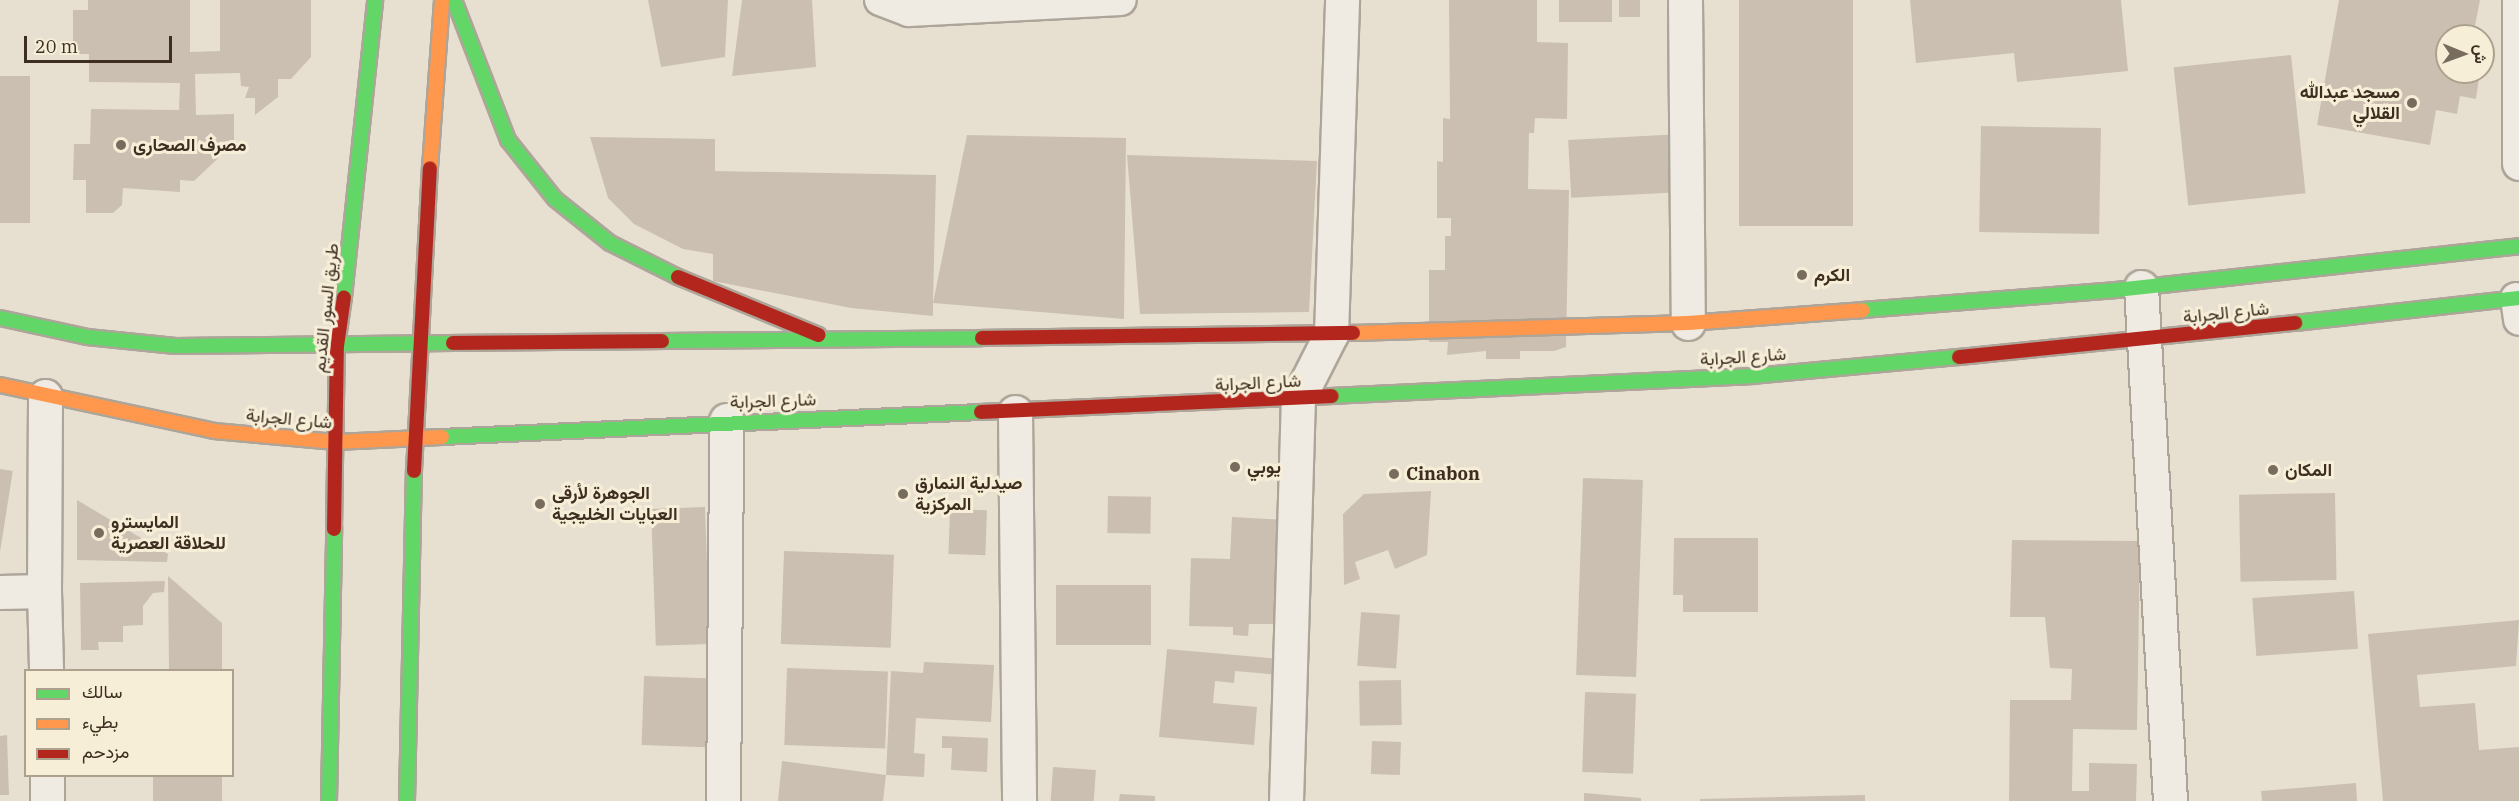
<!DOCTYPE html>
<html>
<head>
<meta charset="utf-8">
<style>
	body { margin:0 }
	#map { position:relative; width:2519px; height:801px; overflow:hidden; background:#e7e0d1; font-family:"IBM Plex Serif",Vazirmatn,serif }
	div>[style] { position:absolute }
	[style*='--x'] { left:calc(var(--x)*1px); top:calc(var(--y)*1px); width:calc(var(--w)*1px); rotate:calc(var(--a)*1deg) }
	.building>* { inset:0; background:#cbbfb2; transform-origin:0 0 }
	.roads { filter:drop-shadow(2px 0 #ada599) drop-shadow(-2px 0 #ada599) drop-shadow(0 2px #ada599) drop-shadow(0 -2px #ada599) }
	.lane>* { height:30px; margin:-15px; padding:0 15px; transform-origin:15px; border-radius:15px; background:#efebe3 }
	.street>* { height:33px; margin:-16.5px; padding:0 16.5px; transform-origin:16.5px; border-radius:16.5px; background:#efebe3 }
	.fast>* { height:14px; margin:-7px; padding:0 7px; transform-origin:7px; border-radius:7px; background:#63d668 }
	.slow>* { height:14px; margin:-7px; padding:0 7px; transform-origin:7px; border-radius:7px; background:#ff974d }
	.jam>* { height:14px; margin:-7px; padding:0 7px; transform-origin:7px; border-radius:7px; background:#b3261e }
	.dots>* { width:16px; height:16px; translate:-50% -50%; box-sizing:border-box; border:3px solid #f7eed8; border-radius:50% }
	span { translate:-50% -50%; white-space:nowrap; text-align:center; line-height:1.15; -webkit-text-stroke:6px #f7eed8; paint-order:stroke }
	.poi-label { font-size:18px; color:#3d2e20; font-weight:700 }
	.right { translate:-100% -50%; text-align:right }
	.left { translate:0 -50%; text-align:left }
	.street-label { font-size:18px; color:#3d2e20 }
	.legend { position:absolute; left:24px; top:669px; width:210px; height:108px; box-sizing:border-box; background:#f7eed8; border:2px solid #ada18e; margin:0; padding:8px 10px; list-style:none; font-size:18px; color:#3d2e20 }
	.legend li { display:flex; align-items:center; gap:12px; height:30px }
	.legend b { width:30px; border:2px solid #ada18e }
	.north { position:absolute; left:2435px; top:24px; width:60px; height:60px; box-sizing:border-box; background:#f7eed8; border:2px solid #ada18e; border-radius:50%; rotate:91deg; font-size:16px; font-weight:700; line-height:24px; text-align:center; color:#3d2e20 }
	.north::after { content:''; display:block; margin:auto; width:21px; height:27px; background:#786c5e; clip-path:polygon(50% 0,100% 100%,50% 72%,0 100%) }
	.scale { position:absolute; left:24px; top:36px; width:148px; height:27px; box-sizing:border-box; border:3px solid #3d2e20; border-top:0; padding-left:8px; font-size:18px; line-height:21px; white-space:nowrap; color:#3d2e20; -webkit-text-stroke:4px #f7eed8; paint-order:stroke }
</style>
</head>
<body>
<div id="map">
	<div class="building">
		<i style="clip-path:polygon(88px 0,190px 0,190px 52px,220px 51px,220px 0,311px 0,311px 57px,291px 79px,278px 79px,278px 97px,255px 115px,255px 98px,245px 98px,249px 87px,241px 86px,240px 73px,195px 74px,196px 115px,234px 114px,234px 143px,194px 181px,180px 180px,180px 192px,123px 188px,122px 205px,113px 213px,86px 213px,86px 180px,73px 180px,74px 144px,90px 144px,91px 109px,179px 110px,180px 83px,89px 82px,89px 54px,73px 54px,73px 10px,88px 10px)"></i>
		<i style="clip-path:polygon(648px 0,728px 0,725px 57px,661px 67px)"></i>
		<i style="clip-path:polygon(742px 0,812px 0,816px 67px,732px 76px)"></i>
		<i style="clip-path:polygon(1449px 0,1537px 0,1537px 42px,1568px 43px,1567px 119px,1535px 118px,1534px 133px,1529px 133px,1528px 189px,1569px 190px,1566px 347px,1554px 351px,1520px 351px,1520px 359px,1486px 359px,1486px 351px,1447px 355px,1448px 342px,1429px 342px,1429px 270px,1445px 270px,1445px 236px,1451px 236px,1451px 218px,1437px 218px,1437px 161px,1443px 162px,1443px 118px,1450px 119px)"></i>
		<i style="left:1559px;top:0;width:53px;height:22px"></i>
		<i style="left:1619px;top:0;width:21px;height:17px"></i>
		<i style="left:1739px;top:0;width:114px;height:226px"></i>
		<i style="clip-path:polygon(1910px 0,2121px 0,2128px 71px,2017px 82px,2014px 53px,1916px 63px)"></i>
		<i style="clip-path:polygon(2339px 0,2480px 0,2473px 36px,2447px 36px,2447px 72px,2479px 78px,2476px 99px,2460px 96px,2457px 114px,2436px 110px,2430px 145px,2317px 125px)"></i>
		<i style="left:2291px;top:55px;width:139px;height:118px;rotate:84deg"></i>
		<i style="left:0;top:76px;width:30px;height:147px"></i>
		<i style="left:1981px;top:126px;width:120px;height:106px;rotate:1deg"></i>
		<i style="left:1681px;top:134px;width:58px;height:113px;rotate:87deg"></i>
		<i style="clip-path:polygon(967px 135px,1126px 138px,1124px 319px,933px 303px,933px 316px,851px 308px,713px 281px,713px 254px,683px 249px,634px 224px,608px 198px,590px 137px,715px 139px,715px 171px,936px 175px,933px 303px)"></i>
		<i style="clip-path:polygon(1127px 155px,1317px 161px,1309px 312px,1140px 314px)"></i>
		<i style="left:0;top:469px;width:13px;height:101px;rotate:9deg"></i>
		<i style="left:1583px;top:478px;width:60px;height:197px;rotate:2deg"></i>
		<i style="clip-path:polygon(1431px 491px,1427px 555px,1395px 569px,1388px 550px,1355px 562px,1360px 579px,1344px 585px,1343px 514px,1364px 494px)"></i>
		<i style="left:2335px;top:493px;width:87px;height:96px;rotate:89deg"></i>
		<i style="left:1108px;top:496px;width:43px;height:37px;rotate:1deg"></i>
		<i style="clip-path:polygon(77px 500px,168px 554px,167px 562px,77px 560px)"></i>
		<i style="left:705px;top:507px;width:137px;height:54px;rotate:88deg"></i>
		<i style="left:950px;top:509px;width:37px;height:45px;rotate:2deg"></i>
		<i style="clip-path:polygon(1232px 517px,1287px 520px,1284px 624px,1249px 624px,1248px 636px,1233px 635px,1233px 627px,1189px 626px,1191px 558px,1230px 559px)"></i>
		<i style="clip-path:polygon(1674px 538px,1758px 538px,1758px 612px,1683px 612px,1683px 595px,1673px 595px)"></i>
		<i style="clip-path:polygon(2012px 540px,2140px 541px,2137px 730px,2073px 729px,2072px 791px,2089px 791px,2089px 763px,2137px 764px,2136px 801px,2009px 801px,2010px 700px,2071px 700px,2072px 669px,2050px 668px,2045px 617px,2010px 617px)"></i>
		<i style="left:784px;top:551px;width:110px;height:93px;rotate:2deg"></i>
		<i style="clip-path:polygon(168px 576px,222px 623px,222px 670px,169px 670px)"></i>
		<i style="clip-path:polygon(165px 581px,164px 592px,153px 593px,143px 606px,143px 625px,123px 626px,123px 642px,98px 642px,99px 650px,81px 650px,80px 583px)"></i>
		<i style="left:1151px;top:585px;width:60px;height:95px;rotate:90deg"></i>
		<i style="left:2354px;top:591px;width:58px;height:102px;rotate:86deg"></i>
		<i style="left:1361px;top:612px;width:39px;height:54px;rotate:4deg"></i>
		<i style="clip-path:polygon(2519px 620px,2516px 666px,2417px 675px,2420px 707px,2475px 703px,2479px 750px,2519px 747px,2519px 801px,2383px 801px,2368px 634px)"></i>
		<i style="clip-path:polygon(1167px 649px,1281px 659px,1280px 675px,1235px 671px,1234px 683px,1215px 681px,1213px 703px,1257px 707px,1254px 745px,1159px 737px)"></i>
		<i style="clip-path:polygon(924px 662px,994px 665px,991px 722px,916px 718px,914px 753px,925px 754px,924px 777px,886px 775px,883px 801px,778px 801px,782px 761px,886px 775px,891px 671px,923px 673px)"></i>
		<i style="left:787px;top:668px;width:101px;height:77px;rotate:2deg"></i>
		<i style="left:644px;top:676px;width:77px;height:69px;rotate:2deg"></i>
		<i style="left:1401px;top:680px;width:45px;height:42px;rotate:89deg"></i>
		<i style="left:1585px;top:692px;width:51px;height:80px;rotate:2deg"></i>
		<i style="clip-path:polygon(7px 735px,9px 795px,0 795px,0 736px)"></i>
		<i style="clip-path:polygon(942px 736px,988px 738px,987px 772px,951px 770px,952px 748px,942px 748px)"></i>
		<i style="left:1372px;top:741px;width:29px;height:33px;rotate:2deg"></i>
		<i style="left:1053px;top:767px;width:43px;height:34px;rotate:4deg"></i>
		<i style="left:153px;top:776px;width:69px;height:25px"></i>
		<i style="clip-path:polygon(2356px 783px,2357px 801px,2262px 801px,2261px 791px)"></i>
		<i style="clip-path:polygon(1584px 793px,1641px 798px,1641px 801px,1584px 801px)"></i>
		<i style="clip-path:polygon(1120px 794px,1155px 796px,1155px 801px,1119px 801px)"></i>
		<i style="clip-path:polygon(1865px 795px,1865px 801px,1700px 801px,1700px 799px)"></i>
	</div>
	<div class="roads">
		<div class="lane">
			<i style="--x:880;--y:0;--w:31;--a:21"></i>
			<i style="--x:909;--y:11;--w:212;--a:-3"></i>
			<i style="--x:2516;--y:298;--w:22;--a:82"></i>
		</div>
		<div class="street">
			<i style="--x:1685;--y:0;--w:323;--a:89.5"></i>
			<i style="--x:2519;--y:0;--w:163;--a:90"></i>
			<i style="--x:2141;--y:287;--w:515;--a:86.77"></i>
			<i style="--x:1015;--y:412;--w:389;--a:89.4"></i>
			<i style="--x:44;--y:591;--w:195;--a:-89.7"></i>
			<i style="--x:0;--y:592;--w:44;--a:-1.3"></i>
			<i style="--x:44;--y:591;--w:79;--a:88.5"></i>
			<i style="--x:47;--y:776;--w:25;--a:90"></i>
			<i style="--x:723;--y:801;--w:381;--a:-89.5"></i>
			<i style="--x:1286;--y:801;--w:402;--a:-88.3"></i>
			<i style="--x:1298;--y:399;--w:73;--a:-63.1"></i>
			<i style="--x:1331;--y:334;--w:334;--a:-88.1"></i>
		</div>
		<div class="fast">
			<i style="--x:454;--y:0;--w:150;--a:68.9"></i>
			<i style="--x:508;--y:140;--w:75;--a:51.5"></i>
			<i style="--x:555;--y:199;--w:70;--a:38.7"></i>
			<i style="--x:610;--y:243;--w:76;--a:26.6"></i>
			<i style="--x:344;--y:297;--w:299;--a:-84"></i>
			<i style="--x:1863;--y:310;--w:254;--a:-4.5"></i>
			<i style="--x:2116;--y:290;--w:405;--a:-6.2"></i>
			<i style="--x:0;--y:318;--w:89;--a:12.3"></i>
			<i style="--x:87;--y:337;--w:89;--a:5.8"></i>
			<i style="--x:176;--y:346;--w:277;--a:-0.6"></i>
			<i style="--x:2295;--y:323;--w:225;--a:-6.4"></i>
			<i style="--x:662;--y:341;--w:320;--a:-0.5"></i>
			<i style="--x:1332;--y:396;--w:421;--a:-2.7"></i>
			<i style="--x:1753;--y:376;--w:207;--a:-5.3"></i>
			<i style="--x:442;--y:437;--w:540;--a:-2.66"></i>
			<i style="--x:329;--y:801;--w:272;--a:-88.9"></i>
			<i style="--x:407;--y:801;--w:330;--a:-88.8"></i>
		</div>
		<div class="slow">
			<i style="--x:430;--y:168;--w:168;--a:-85.9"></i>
			<i style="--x:1353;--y:333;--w:335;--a:-1.7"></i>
			<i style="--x:1688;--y:323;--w:175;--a:-4.2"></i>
			<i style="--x:0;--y:385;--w:219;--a:12.1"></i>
			<i style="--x:214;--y:431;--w:122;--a:5.2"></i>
			<i style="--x:336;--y:442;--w:106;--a:-2.7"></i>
		</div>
		<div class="jam">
			<i style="--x:678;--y:277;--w:152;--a:22.4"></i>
			<i style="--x:982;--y:338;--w:371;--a:-0.8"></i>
			<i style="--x:453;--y:343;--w:209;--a:-0.5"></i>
			<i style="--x:1959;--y:357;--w:338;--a:-5.8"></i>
			<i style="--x:981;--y:412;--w:351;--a:-2.6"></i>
			<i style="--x:414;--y:471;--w:303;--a:-87"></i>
			<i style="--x:334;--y:529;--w:183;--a:-89.1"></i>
			<i style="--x:337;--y:346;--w:49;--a:-81.9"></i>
		</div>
	</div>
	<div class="dots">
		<i style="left:2412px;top:103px;background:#786c5e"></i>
		<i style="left:121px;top:145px;background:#786c5e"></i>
		<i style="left:1802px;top:275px;background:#786c5e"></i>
		<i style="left:1235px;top:467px;background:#786c5e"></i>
		<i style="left:2273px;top:470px;background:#786c5e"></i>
		<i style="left:1394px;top:474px;background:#786c5e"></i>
		<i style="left:903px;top:494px;background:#786c5e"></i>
		<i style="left:540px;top:504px;background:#786c5e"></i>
		<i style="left:99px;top:533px;background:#786c5e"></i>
	</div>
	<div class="poi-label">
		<span class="right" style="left:2400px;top:103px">مسجد عبدالله<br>القلالي</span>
		<span class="left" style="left:133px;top:145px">مصرف الصحارى</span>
		<span class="left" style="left:1814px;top:275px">الكرم</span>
		<span class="left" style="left:1247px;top:467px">يوبي</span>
		<span class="left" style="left:2285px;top:470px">المكان</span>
		<span class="left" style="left:1406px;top:474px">Cinabon</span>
		<span class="left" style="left:915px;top:494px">صيدلية النمارق<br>المركزية</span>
		<span class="left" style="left:552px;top:504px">الجوهرة لأرقى<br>العبايات الخليجية</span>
		<span class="left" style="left:111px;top:533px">المايسترو<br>للحلاقة العصرية</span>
	</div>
	<div class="street-label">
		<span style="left:326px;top:308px;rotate:-84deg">طريق السور القديم</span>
		<span style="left:2226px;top:313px;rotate:-6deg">شارع الجرابة</span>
		<span style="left:1743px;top:357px;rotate:-4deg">شارع الجرابة</span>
		<span style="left:1258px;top:383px;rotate:-3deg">شارع الجرابة</span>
		<span style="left:773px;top:401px;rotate:-2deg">شارع الجرابة</span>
		<span style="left:289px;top:419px;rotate:5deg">شارع الجرابة</span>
	</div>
	<ul class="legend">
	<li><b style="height:8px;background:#63d668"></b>سالك</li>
	<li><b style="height:8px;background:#ff974d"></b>بطيء</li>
	<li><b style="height:8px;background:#b3261e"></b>مزدحم</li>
	</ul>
	<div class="north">ش</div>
	<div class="scale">20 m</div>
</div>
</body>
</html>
